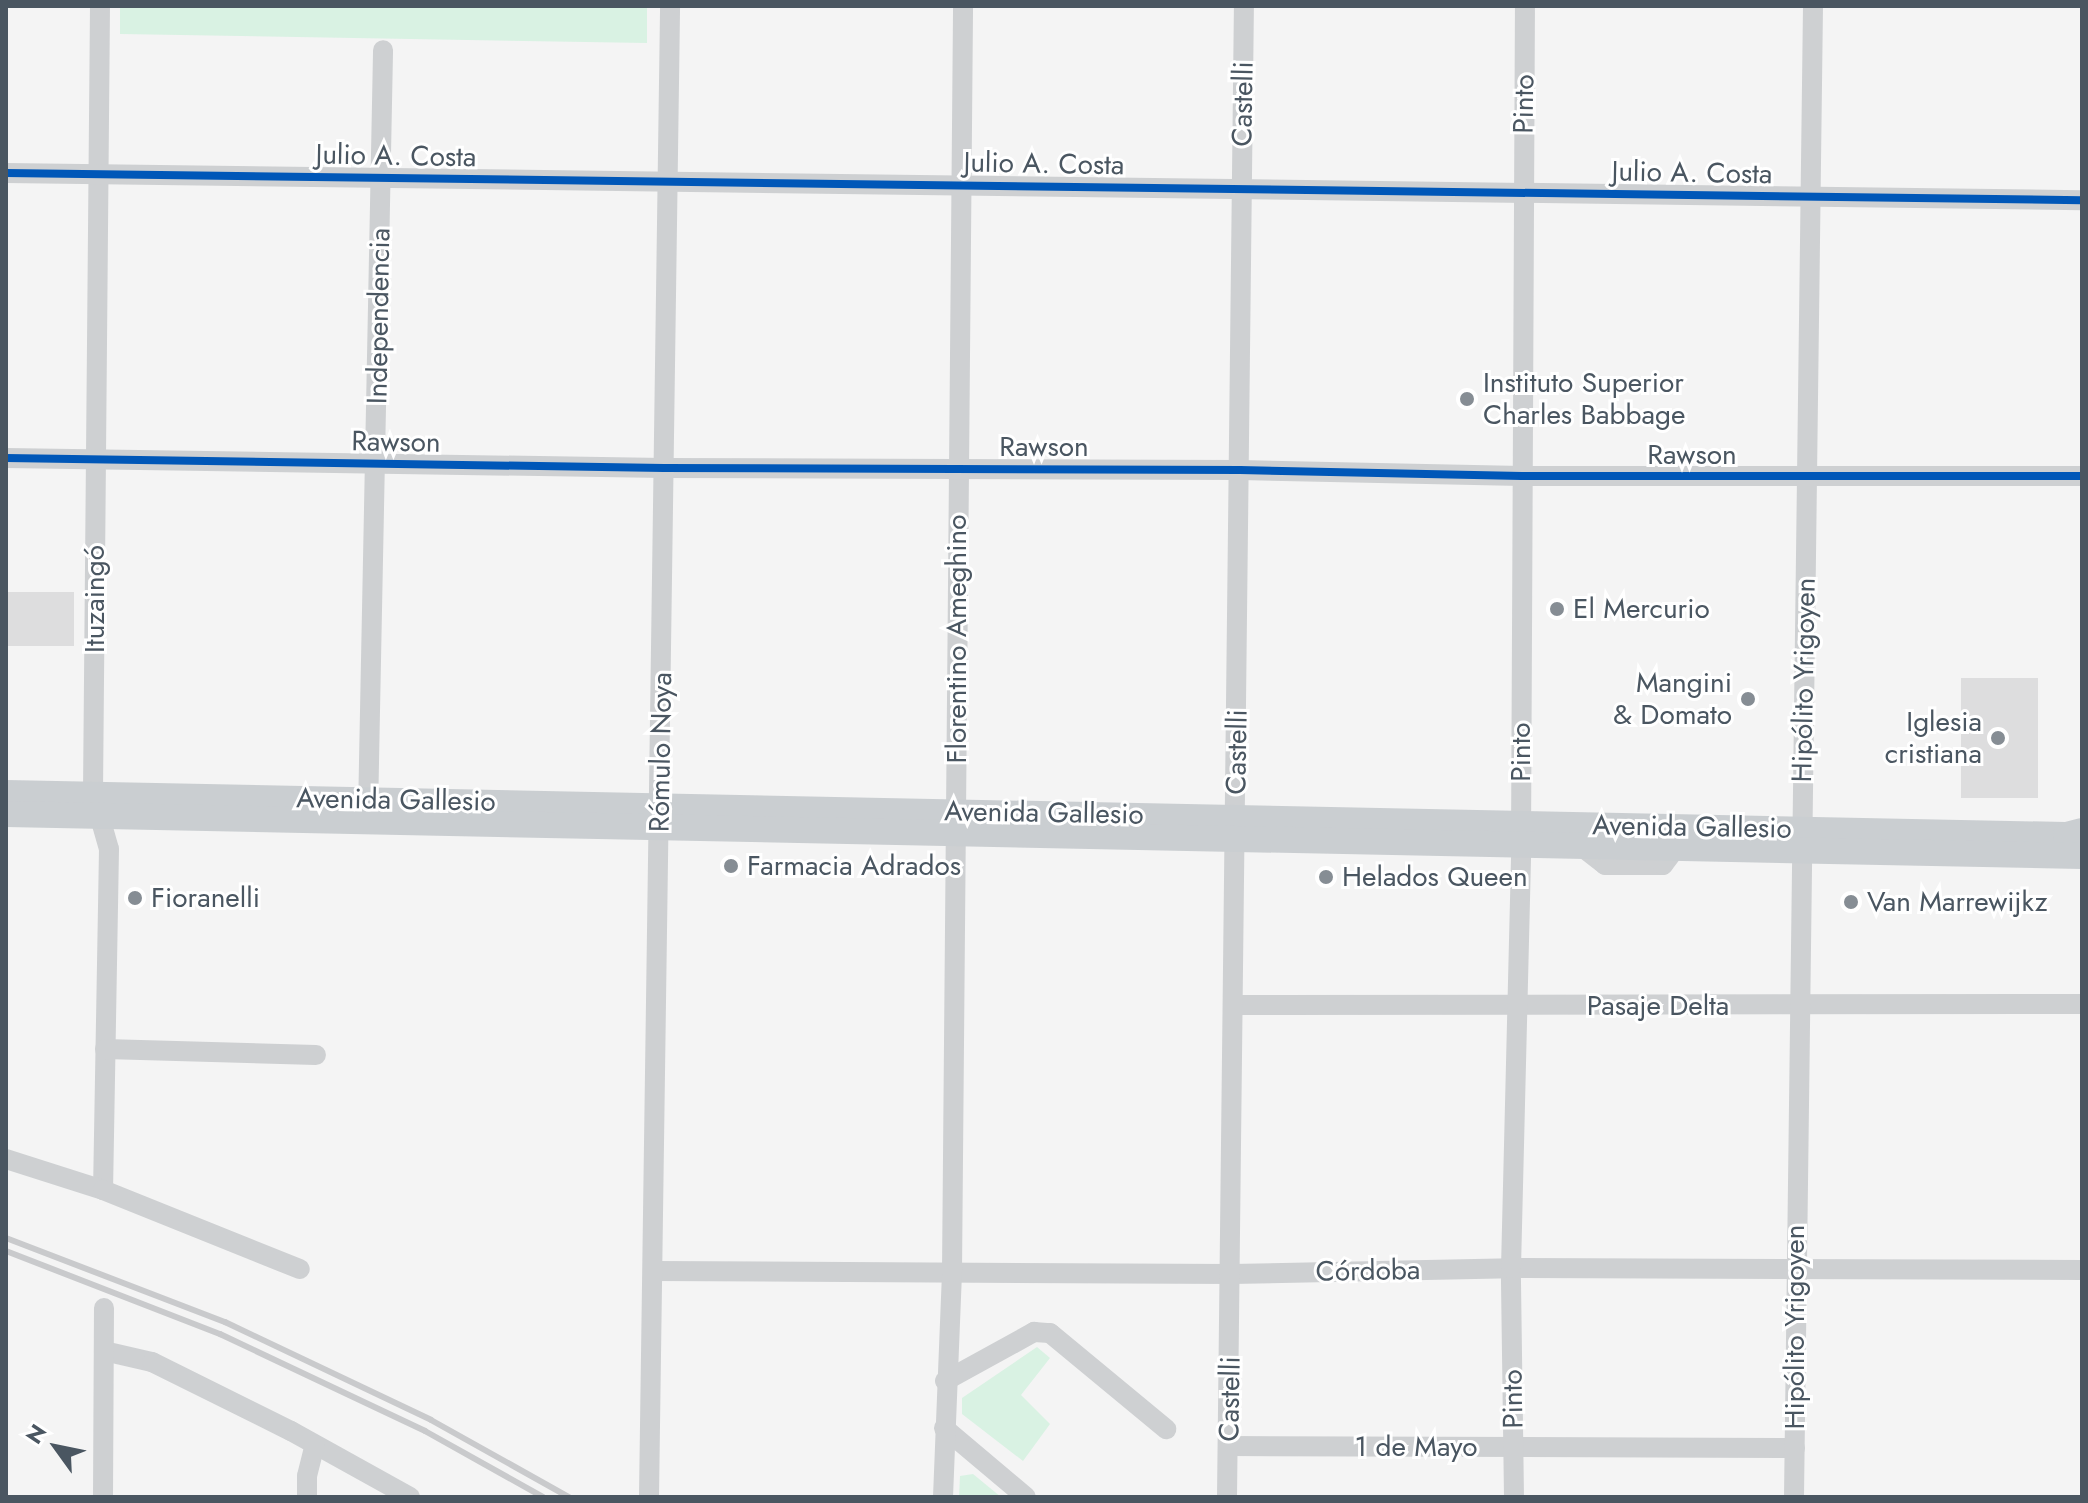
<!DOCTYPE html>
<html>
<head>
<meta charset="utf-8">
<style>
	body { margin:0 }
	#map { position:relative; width:2088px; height:1503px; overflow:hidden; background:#f4f4f4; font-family:Jost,sans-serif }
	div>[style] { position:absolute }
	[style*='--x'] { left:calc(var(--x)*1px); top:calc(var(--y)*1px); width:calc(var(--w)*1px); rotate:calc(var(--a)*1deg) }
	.green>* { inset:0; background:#d9f2e3 }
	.building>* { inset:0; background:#ddddde; transform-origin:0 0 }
	.minor>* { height:20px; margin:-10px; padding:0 10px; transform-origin:10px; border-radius:10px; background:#ced0d2 }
	.major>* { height:26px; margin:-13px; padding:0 13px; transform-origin:13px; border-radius:13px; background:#caced1 }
	.rail>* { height:6px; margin:-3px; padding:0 3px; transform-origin:3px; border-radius:3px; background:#c9cacc }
	.cycleway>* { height:8px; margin:-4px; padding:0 4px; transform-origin:4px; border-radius:4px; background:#0057b8 }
	.dots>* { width:22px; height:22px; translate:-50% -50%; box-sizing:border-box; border:4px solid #fff; border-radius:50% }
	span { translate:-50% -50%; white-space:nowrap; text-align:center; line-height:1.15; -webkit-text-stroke:6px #fff; paint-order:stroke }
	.street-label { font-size:28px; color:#4a5661 }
	.poi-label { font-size:28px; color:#4a5661 }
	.left { translate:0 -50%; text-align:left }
	.right { translate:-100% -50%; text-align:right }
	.frame { position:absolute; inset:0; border:8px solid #4a5661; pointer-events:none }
	.north { position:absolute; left:16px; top:1407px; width:80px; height:80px; -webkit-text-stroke:6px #fff; paint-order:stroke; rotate:303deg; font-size:22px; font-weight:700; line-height:32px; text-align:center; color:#4a5661 }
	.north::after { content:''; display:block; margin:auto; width:28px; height:36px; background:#4a5661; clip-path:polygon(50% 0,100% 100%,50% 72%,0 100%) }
</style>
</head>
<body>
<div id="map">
	<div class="green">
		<i style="clip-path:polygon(120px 6px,647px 6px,647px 43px,120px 34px)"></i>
		<i style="clip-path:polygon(1037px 1347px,1050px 1358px,1021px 1395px,1050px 1424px,1023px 1461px,962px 1414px,962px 1398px)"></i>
		<i style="clip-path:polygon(973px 1474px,1001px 1497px,959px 1497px,960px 1476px)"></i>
	</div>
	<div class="building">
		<i style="left:6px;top:592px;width:68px;height:54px"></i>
		<i style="left:2038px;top:678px;width:120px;height:77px;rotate:90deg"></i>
	</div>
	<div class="minor">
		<i style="--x:100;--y:6;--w:787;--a:90.51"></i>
		<i style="--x:93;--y:793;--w:58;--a:74.1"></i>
		<i style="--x:109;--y:849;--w:341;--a:91"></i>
		<i style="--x:6;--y:173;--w:2076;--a:0.75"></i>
		<i style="--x:6;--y:458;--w:658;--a:0.87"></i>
		<i style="--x:664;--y:468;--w:576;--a:0.2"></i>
		<i style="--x:1240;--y:470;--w:282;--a:1.2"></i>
		<i style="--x:1522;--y:476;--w:560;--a:0"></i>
		<i style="--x:368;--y:813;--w:763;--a:-88.87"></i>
		<i style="--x:1581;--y:846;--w:31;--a:38"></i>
		<i style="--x:1605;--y:865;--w:58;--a:0"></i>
		<i style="--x:1663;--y:865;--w:21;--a:-53"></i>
		<i style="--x:1234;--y:1005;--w:848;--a:-0.07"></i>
		<i style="--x:105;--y:1049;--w:211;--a:1.6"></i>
		<i style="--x:6;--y:1159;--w:102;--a:17.7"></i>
		<i style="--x:103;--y:1190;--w:212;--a:21.9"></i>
		<i style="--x:654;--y:1271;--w:578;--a:0.3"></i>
		<i style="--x:1232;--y:1274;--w:279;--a:-1.2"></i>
		<i style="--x:1511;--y:1268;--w:571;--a:0.2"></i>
		<i style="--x:104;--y:1351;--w:49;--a:12.9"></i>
		<i style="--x:152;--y:1362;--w:155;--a:26.4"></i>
		<i style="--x:291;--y:1431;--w:136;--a:29"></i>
		<i style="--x:945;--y:1381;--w:102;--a:-28.8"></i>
		<i style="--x:1034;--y:1332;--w:16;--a:4"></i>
		<i style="--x:1050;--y:1333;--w:151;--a:39.6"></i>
		<i style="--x:944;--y:1428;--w:107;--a:40.1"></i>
		<i style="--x:1230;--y:1446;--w:565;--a:0.2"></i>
		<i style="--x:103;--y:1497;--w:189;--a:-89.7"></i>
		<i style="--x:307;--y:1497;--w:21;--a:-90"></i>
		<i style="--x:307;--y:1476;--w:32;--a:-76"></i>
		<i style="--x:649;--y:1497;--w:1491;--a:-89.19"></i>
		<i style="--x:943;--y:1497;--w:225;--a:-87.7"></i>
		<i style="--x:952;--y:1272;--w:1266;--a:-89.5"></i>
		<i style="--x:1227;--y:1497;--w:1491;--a:-89.35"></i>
		<i style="--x:1514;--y:1497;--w:229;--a:-90.8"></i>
		<i style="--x:1511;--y:1268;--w:423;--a:-88.6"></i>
		<i style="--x:1521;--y:845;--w:839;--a:-89.73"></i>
		<i style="--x:1794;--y:1497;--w:1491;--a:-89.27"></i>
	</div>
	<div class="major">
		<i style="--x:6;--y:793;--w:2060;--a:1.17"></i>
		<i style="--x:2066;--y:835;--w:16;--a:-14"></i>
		<i style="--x:6;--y:814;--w:2076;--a:1.16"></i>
	</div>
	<div class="rail">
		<i style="--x:6;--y:1238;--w:235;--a:21"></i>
		<i style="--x:225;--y:1322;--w:228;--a:25.4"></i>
		<i style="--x:431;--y:1420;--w:158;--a:29.2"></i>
		<i style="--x:6;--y:1251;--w:230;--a:21.2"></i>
		<i style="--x:220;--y:1334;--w:227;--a:25.3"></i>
		<i style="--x:425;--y:1431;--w:135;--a:29.2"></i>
	</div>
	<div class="cycleway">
		<i style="--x:6;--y:173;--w:2076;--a:0.75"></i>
		<i style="--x:6;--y:458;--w:658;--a:0.87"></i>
		<i style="--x:664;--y:468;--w:576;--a:0.2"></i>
		<i style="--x:1240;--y:470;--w:282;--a:1.2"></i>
		<i style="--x:1522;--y:476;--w:560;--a:0"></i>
	</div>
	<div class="dots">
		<i style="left:1467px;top:399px;background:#868d94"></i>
		<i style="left:1557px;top:609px;background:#868d94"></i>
		<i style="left:1748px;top:699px;background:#868d94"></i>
		<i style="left:1998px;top:738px;background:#868d94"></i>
		<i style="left:731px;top:866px;background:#868d94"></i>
		<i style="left:1326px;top:877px;background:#868d94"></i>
		<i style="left:135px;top:898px;background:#868d94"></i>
		<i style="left:1851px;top:902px;background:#868d94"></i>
	</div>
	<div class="street-label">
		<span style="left:1243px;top:104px;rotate:-89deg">Castelli</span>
		<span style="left:1524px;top:104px;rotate:-89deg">Pinto</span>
		<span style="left:396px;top:156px;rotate:1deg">Julio A. Costa</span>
		<span style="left:1044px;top:164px;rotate:1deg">Julio A. Costa</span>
		<span style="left:1692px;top:173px;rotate:1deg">Julio A. Costa</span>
		<span style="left:379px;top:316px;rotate:-89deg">Independencia</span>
		<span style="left:396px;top:442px;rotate:1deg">Rawson</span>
		<span style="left:1044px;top:447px">Rawson</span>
		<span style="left:1692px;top:455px">Rawson</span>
		<span style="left:95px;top:599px;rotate:-90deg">Ituzaingó</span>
		<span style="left:957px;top:639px;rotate:-90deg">Florentino Ameghino</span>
		<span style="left:1804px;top:680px;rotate:-89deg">Hipólito Yrigoyen</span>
		<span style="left:661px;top:752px;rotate:-89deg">Rómulo Noya</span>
		<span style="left:1237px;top:752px;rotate:-89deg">Castelli</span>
		<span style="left:1521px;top:752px;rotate:-90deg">Pinto</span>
		<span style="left:396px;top:800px;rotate:1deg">Avenida Gallesio</span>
		<span style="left:1044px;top:813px;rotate:1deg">Avenida Gallesio</span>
		<span style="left:1692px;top:827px;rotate:1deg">Avenida Gallesio</span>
		<span style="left:1658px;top:1006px">Pasaje Delta</span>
		<span style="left:1368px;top:1271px;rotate:-1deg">Córdoba</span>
		<span style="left:1795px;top:1327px;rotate:-90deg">Hipólito Yrigoyen</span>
		<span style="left:1230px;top:1399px;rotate:-89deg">Castelli</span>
		<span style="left:1513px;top:1399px;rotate:-91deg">Pinto</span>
		<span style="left:1416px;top:1447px">1 de Mayo</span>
	</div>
	<div class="poi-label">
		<span class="left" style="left:1483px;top:399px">Instituto Superior<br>Charles Babbage</span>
		<span class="left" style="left:1573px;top:609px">El Mercurio</span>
		<span class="right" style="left:1732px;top:699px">Mangini<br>&amp; Domato</span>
		<span class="right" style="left:1982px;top:738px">Iglesia<br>cristiana</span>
		<span class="left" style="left:747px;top:866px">Farmacia Adrados</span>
		<span class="left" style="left:1342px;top:877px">Helados Queen</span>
		<span class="left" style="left:151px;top:898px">Fioranelli</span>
		<span class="left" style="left:1867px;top:902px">Van Marrewijkz</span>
	</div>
	<div class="frame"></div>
	<div class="north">N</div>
</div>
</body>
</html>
